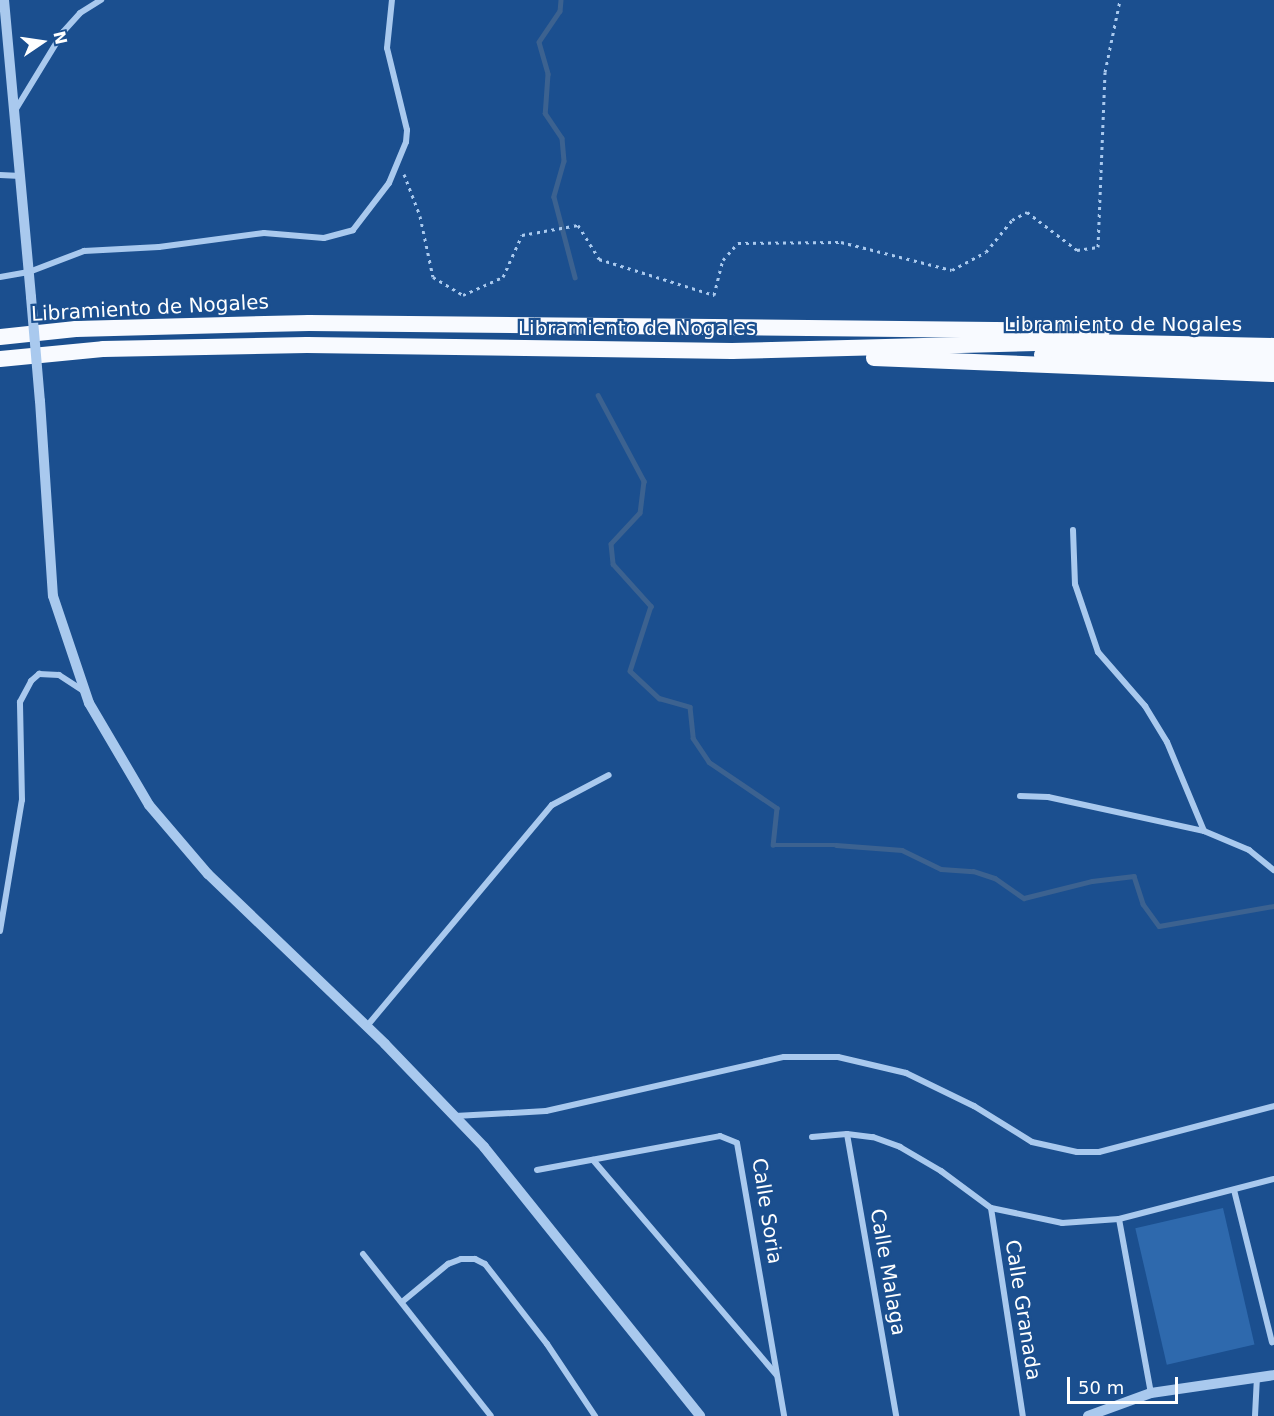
<!DOCTYPE html>
<html>
<head>
<meta charset="utf-8">
<style>
	body { margin:0 }
	#map { position:relative; width:1274px; height:1416px; overflow:hidden; background:#1b4f8f; font-family:"DejaVu Sans",sans-serif }
	div>[style] { position:absolute }
	[style*='--x'] { left:calc(var(--x)*1px); top:calc(var(--y)*1px); width:calc(var(--w)*1px); rotate:calc(var(--a)*1deg) }
	.green>* { inset:0; background:#2e69ad; transform-origin:0 0 }
	.stream>* { height:4.5px; margin:-2.25px; padding:0 2.25px; transform-origin:2.25px; border-radius:2.25px; background:#3c6290 }
	.path>* { height:3px; margin-top:-1.5px; transform-origin:0; background:repeating-linear-gradient(90deg,#a9c9ee 0 3px,transparent 0 7.5px) }
	.minor>* { height:6px; margin:-3px; padding:0 3px; transform-origin:3px; border-radius:3px; background:#a9c9ee }
	.tertiary>* { height:10px; margin:-5px; padding:0 5px; transform-origin:5px; border-radius:5px; background:#a9c9ee }
	.trunk>* { height:16px; margin:-8px; padding:0 8px; transform-origin:8px; border-radius:8px; background:#f8faff }
	.tertiary-bridge>* { height:10px; margin:-5px; padding:0 5px; transform-origin:5px; border-radius:5px; background:#a9c9ee }
	span { translate:-50% -50%; white-space:nowrap; text-align:center; line-height:1.15; -webkit-text-stroke:4.5px #1b4f8f; paint-order:stroke }
	.street-label { font-size:20px; color:#fff }
	.north { position:absolute; left:12px; top:12px; width:60px; height:60px; -webkit-text-stroke:4px #1b4f8f; paint-order:stroke; rotate:77deg; font-size:16px; font-weight:700; line-height:24px; text-align:center; color:#fff }
	.north::after { content:''; display:block; margin:auto; width:21px; height:27px; background:#fff; clip-path:polygon(50% 0,100% 100%,50% 72%,0 100%) }
	.scale { position:absolute; left:1067px; top:1377px; width:111px; height:27px; box-sizing:border-box; border:3px solid #fff; border-top:0; padding-left:8px; font-size:18px; line-height:21px; white-space:nowrap; color:#fff; -webkit-text-stroke:4px #1b4f8f; paint-order:stroke }
</style>
</head>
<body>
<div id="map">
	<div class="green">
		<i style="left:1223px;top:1208px;width:140px;height:90px;rotate:77deg"></i>
	</div>
	<div class="stream">
		<i style="--x:561;--y:0;--w:11;--a:95"></i>
		<i style="--x:560;--y:11;--w:37;--a:124"></i>
		<i style="--x:539;--y:42;--w:33;--a:74"></i>
		<i style="--x:548;--y:74;--w:39;--a:94"></i>
		<i style="--x:545;--y:113;--w:30;--a:56"></i>
		<i style="--x:562;--y:138;--w:23;--a:85"></i>
		<i style="--x:564;--y:161;--w:37;--a:106"></i>
		<i style="--x:554;--y:197;--w:83;--a:75.3"></i>
		<i style="--x:598;--y:395;--w:98;--a:61.9"></i>
		<i style="--x:644;--y:481;--w:32;--a:97"></i>
		<i style="--x:640;--y:513;--w:42;--a:133.1"></i>
		<i style="--x:611;--y:544;--w:20;--a:84"></i>
		<i style="--x:613;--y:564;--w:57;--a:47.9"></i>
		<i style="--x:651;--y:606;--w:68;--a:107.9"></i>
		<i style="--x:630;--y:671;--w:40;--a:43"></i>
		<i style="--x:659;--y:698;--w:32;--a:16"></i>
		<i style="--x:690;--y:707;--w:31;--a:84"></i>
		<i style="--x:693;--y:738;--w:29;--a:56"></i>
		<i style="--x:709;--y:762;--w:82;--a:34.1"></i>
		<i style="--x:777;--y:808;--w:37;--a:96"></i>
		<i style="--x:773;--y:845;--w:63;--a:0"></i>
		<i style="--x:836;--y:845;--w:66;--a:4.3"></i>
		<i style="--x:902;--y:850;--w:43;--a:26"></i>
		<i style="--x:941;--y:869;--w:32;--a:4"></i>
		<i style="--x:973;--y:871;--w:23;--a:18"></i>
		<i style="--x:995;--y:878;--w:35;--a:35"></i>
		<i style="--x:1024;--y:898;--w:70;--a:-14"></i>
		<i style="--x:1092;--y:881;--w:42;--a:-6.8"></i>
		<i style="--x:1134;--y:876;--w:29;--a:72"></i>
		<i style="--x:1143;--y:904;--w:27;--a:54"></i>
		<i style="--x:1159;--y:926;--w:117;--a:-9.9"></i>
	</div>
	<div class="path">
		<i style="--x:404;--y:174;--w:45;--a:69.1"></i>
		<i style="--x:420;--y:216;--w:62;--a:78"></i>
		<i style="--x:433;--y:277;--w:35;--a:31"></i>
		<i style="--x:463;--y:295;--w:44;--a:-24.2"></i>
		<i style="--x:503;--y:277;--w:46;--a:-65.7"></i>
		<i style="--x:522;--y:235;--w:57;--a:-10.1"></i>
		<i style="--x:578;--y:225;--w:40;--a:58"></i>
		<i style="--x:599;--y:259;--w:121;--a:17.4"></i>
		<i style="--x:714;--y:295;--w:36;--a:-76"></i>
		<i style="--x:723;--y:260;--w:23;--a:-49"></i>
		<i style="--x:738;--y:243;--w:103;--a:-0.6"></i>
		<i style="--x:841;--y:242;--w:114;--a:14.2"></i>
		<i style="--x:952;--y:270;--w:38;--a:-28"></i>
		<i style="--x:986;--y:252;--w:41;--a:-50.9"></i>
		<i style="--x:1012;--y:220;--w:17;--a:-28"></i>
		<i style="--x:1027;--y:212;--w:63;--a:37.2"></i>
		<i style="--x:1077;--y:250;--w:21;--a:-8"></i>
		<i style="--x:1098;--y:247;--w:175;--a:-87.7"></i>
		<i style="--x:1105;--y:72;--w:74;--a:-78.2"></i>
	</div>
	<div class="minor">
		<i style="--x:16;--y:109;--w:90;--a:-58.6"></i>
		<i style="--x:63;--y:32;--w:25;--a:-48"></i>
		<i style="--x:80;--y:13;--w:25;--a:-32"></i>
		<i style="--x:0;--y:175;--w:21;--a:3"></i>
		<i style="--x:0;--y:277;--w:29;--a:-10"></i>
		<i style="--x:29;--y:272;--w:59;--a:-20.9"></i>
		<i style="--x:84;--y:251;--w:75;--a:-3.1"></i>
		<i style="--x:159;--y:247;--w:106;--a:-7.6"></i>
		<i style="--x:264;--y:233;--w:60;--a:4.8"></i>
		<i style="--x:324;--y:238;--w:30;--a:-15"></i>
		<i style="--x:353;--y:230;--w:59;--a:-52.5"></i>
		<i style="--x:389;--y:183;--w:44;--a:-67.5"></i>
		<i style="--x:406;--y:142;--w:12;--a:-85"></i>
		<i style="--x:407;--y:130;--w:84;--a:-103.7"></i>
		<i style="--x:387;--y:48;--w:48;--a:-84.1"></i>
		<i style="--x:1073;--y:530;--w:54;--a:87.9"></i>
		<i style="--x:1075;--y:584;--w:72;--a:71.3"></i>
		<i style="--x:1098;--y:652;--w:72;--a:49"></i>
		<i style="--x:1145;--y:706;--w:42;--a:58.6"></i>
		<i style="--x:1167;--y:742;--w:96;--a:67.4"></i>
		<i style="--x:1020;--y:796;--w:28;--a:2"></i>
		<i style="--x:1048;--y:797;--w:160;--a:12.3"></i>
		<i style="--x:1204;--y:831;--w:49;--a:22.9"></i>
		<i style="--x:1249;--y:850;--w:32;--a:39"></i>
		<i style="--x:0;--y:931;--w:133;--a:-80.5"></i>
		<i style="--x:22;--y:800;--w:98;--a:-91.2"></i>
		<i style="--x:20;--y:702;--w:24;--a:-62"></i>
		<i style="--x:31;--y:681;--w:11;--a:-41"></i>
		<i style="--x:39;--y:674;--w:20;--a:3"></i>
		<i style="--x:59;--y:675;--w:31;--a:33"></i>
		<i style="--x:367;--y:1026;--w:288;--a:-50.1"></i>
		<i style="--x:552;--y:805;--w:64;--a:-27.8"></i>
		<i style="--x:455;--y:1116;--w:91;--a:-3.1"></i>
		<i style="--x:546;--y:1111;--w:244;--a:-12.8"></i>
		<i style="--x:784;--y:1057;--w:54;--a:0"></i>
		<i style="--x:838;--y:1057;--w:70;--a:13.2"></i>
		<i style="--x:906;--y:1073;--w:76;--a:25.9"></i>
		<i style="--x:974;--y:1106;--w:68;--a:31.8"></i>
		<i style="--x:1032;--y:1142;--w:46;--a:12.5"></i>
		<i style="--x:1077;--y:1152;--w:22;--a:0"></i>
		<i style="--x:1099;--y:1152;--w:181;--a:-14.7"></i>
		<i style="--x:847;--y:1134;--w:286;--a:80.1"></i>
		<i style="--x:812;--y:1137;--w:35;--a:-5"></i>
		<i style="--x:847;--y:1134;--w:26;--a:7"></i>
		<i style="--x:873;--y:1137;--w:29;--a:20"></i>
		<i style="--x:900;--y:1147;--w:48;--a:30.3"></i>
		<i style="--x:941;--y:1171;--w:62;--a:36.5"></i>
		<i style="--x:991;--y:1208;--w:73;--a:11.9"></i>
		<i style="--x:1062;--y:1223;--w:57;--a:-4"></i>
		<i style="--x:1119;--y:1219;--w:160;--a:-14.5"></i>
		<i style="--x:593;--y:1160;--w:282;--a:49.5"></i>
		<i style="--x:537;--y:1170;--w:186;--a:-10.5"></i>
		<i style="--x:720;--y:1136;--w:18;--a:22"></i>
		<i style="--x:737;--y:1143;--w:277;--a:80.2"></i>
		<i style="--x:1234;--y:1190;--w:157;--a:76"></i>
		<i style="--x:991;--y:1208;--w:210;--a:81.3"></i>
		<i style="--x:1119;--y:1219;--w:177;--a:79.6"></i>
		<i style="--x:363;--y:1254;--w:206;--a:51.7"></i>
		<i style="--x:402;--y:1302;--w:60;--a:-39.6"></i>
		<i style="--x:448;--y:1264;--w:14;--a:-21"></i>
		<i style="--x:461;--y:1259;--w:14;--a:0"></i>
		<i style="--x:475;--y:1259;--w:11;--a:27"></i>
		<i style="--x:485;--y:1264;--w:101;--a:52.2"></i>
		<i style="--x:547;--y:1344;--w:87;--a:56.3"></i>
		<i style="--x:1255;--y:1416;--w:40;--a:-87.1"></i>
	</div>
	<div class="tertiary">
		<i style="--x:4;--y:0;--w:298;--a:84.8"></i>
		<i style="--x:40;--y:401;--w:195;--a:86.2"></i>
		<i style="--x:53;--y:596;--w:113;--a:71.4"></i>
		<i style="--x:89;--y:703;--w:118;--a:59.5"></i>
		<i style="--x:149;--y:805;--w:91;--a:49.5"></i>
		<i style="--x:208;--y:874;--w:245;--a:43.8"></i>
		<i style="--x:385;--y:1044;--w:143;--a:46.1"></i>
		<i style="--x:484;--y:1147;--w:345;--a:51.2"></i>
		<i style="--x:1088;--y:1416;--w:67;--a:-20.1"></i>
		<i style="--x:1151;--y:1393;--w:124;--a:-8.3"></i>
	</div>
	<div class="trunk">
		<i style="--x:0;--y:337;--w:76;--a:-6"></i>
		<i style="--x:76;--y:329;--w:233;--a:-1.5"></i>
		<i style="--x:309;--y:323;--w:793;--a:0.58"></i>
		<i style="--x:1042;--y:355;--w:232;--a:1"></i>
		<i style="--x:874;--y:358;--w:400;--a:2.3"></i>
		<i style="--x:0;--y:359;--w:103;--a:-5.5"></i>
		<i style="--x:103;--y:349;--w:204;--a:-1.1"></i>
		<i style="--x:307;--y:345;--w:425;--a:0.8"></i>
		<i style="--x:732;--y:351;--w:353;--a:-1.5"></i>
		<i style="--x:1085;--y:342;--w:189;--a:1.2"></i>
	</div>
	<div class="tertiary-bridge">
		<i style="--x:31;--y:297;--w:104;--a:85.1"></i>
	</div>
	<div class="street-label">
		<span style="left:150px;top:308px;rotate:-3deg">Libramiento de Nogales</span>
		<span style="left:1123px;top:324px">Libramiento de Nogales</span>
		<span style="left:637px;top:328px">Libramiento de Nogales</span>
		<span style="left:767px;top:1211px;rotate:81deg">Calle Soria</span>
		<span style="left:888px;top:1272px;rotate:80deg">Calle Malaga</span>
		<span style="left:1023px;top:1310px;rotate:81deg">Calle Granada</span>
	</div>
	<div class="north">N</div>
	<div class="scale">50 m</div>
</div>
</body>
</html>
